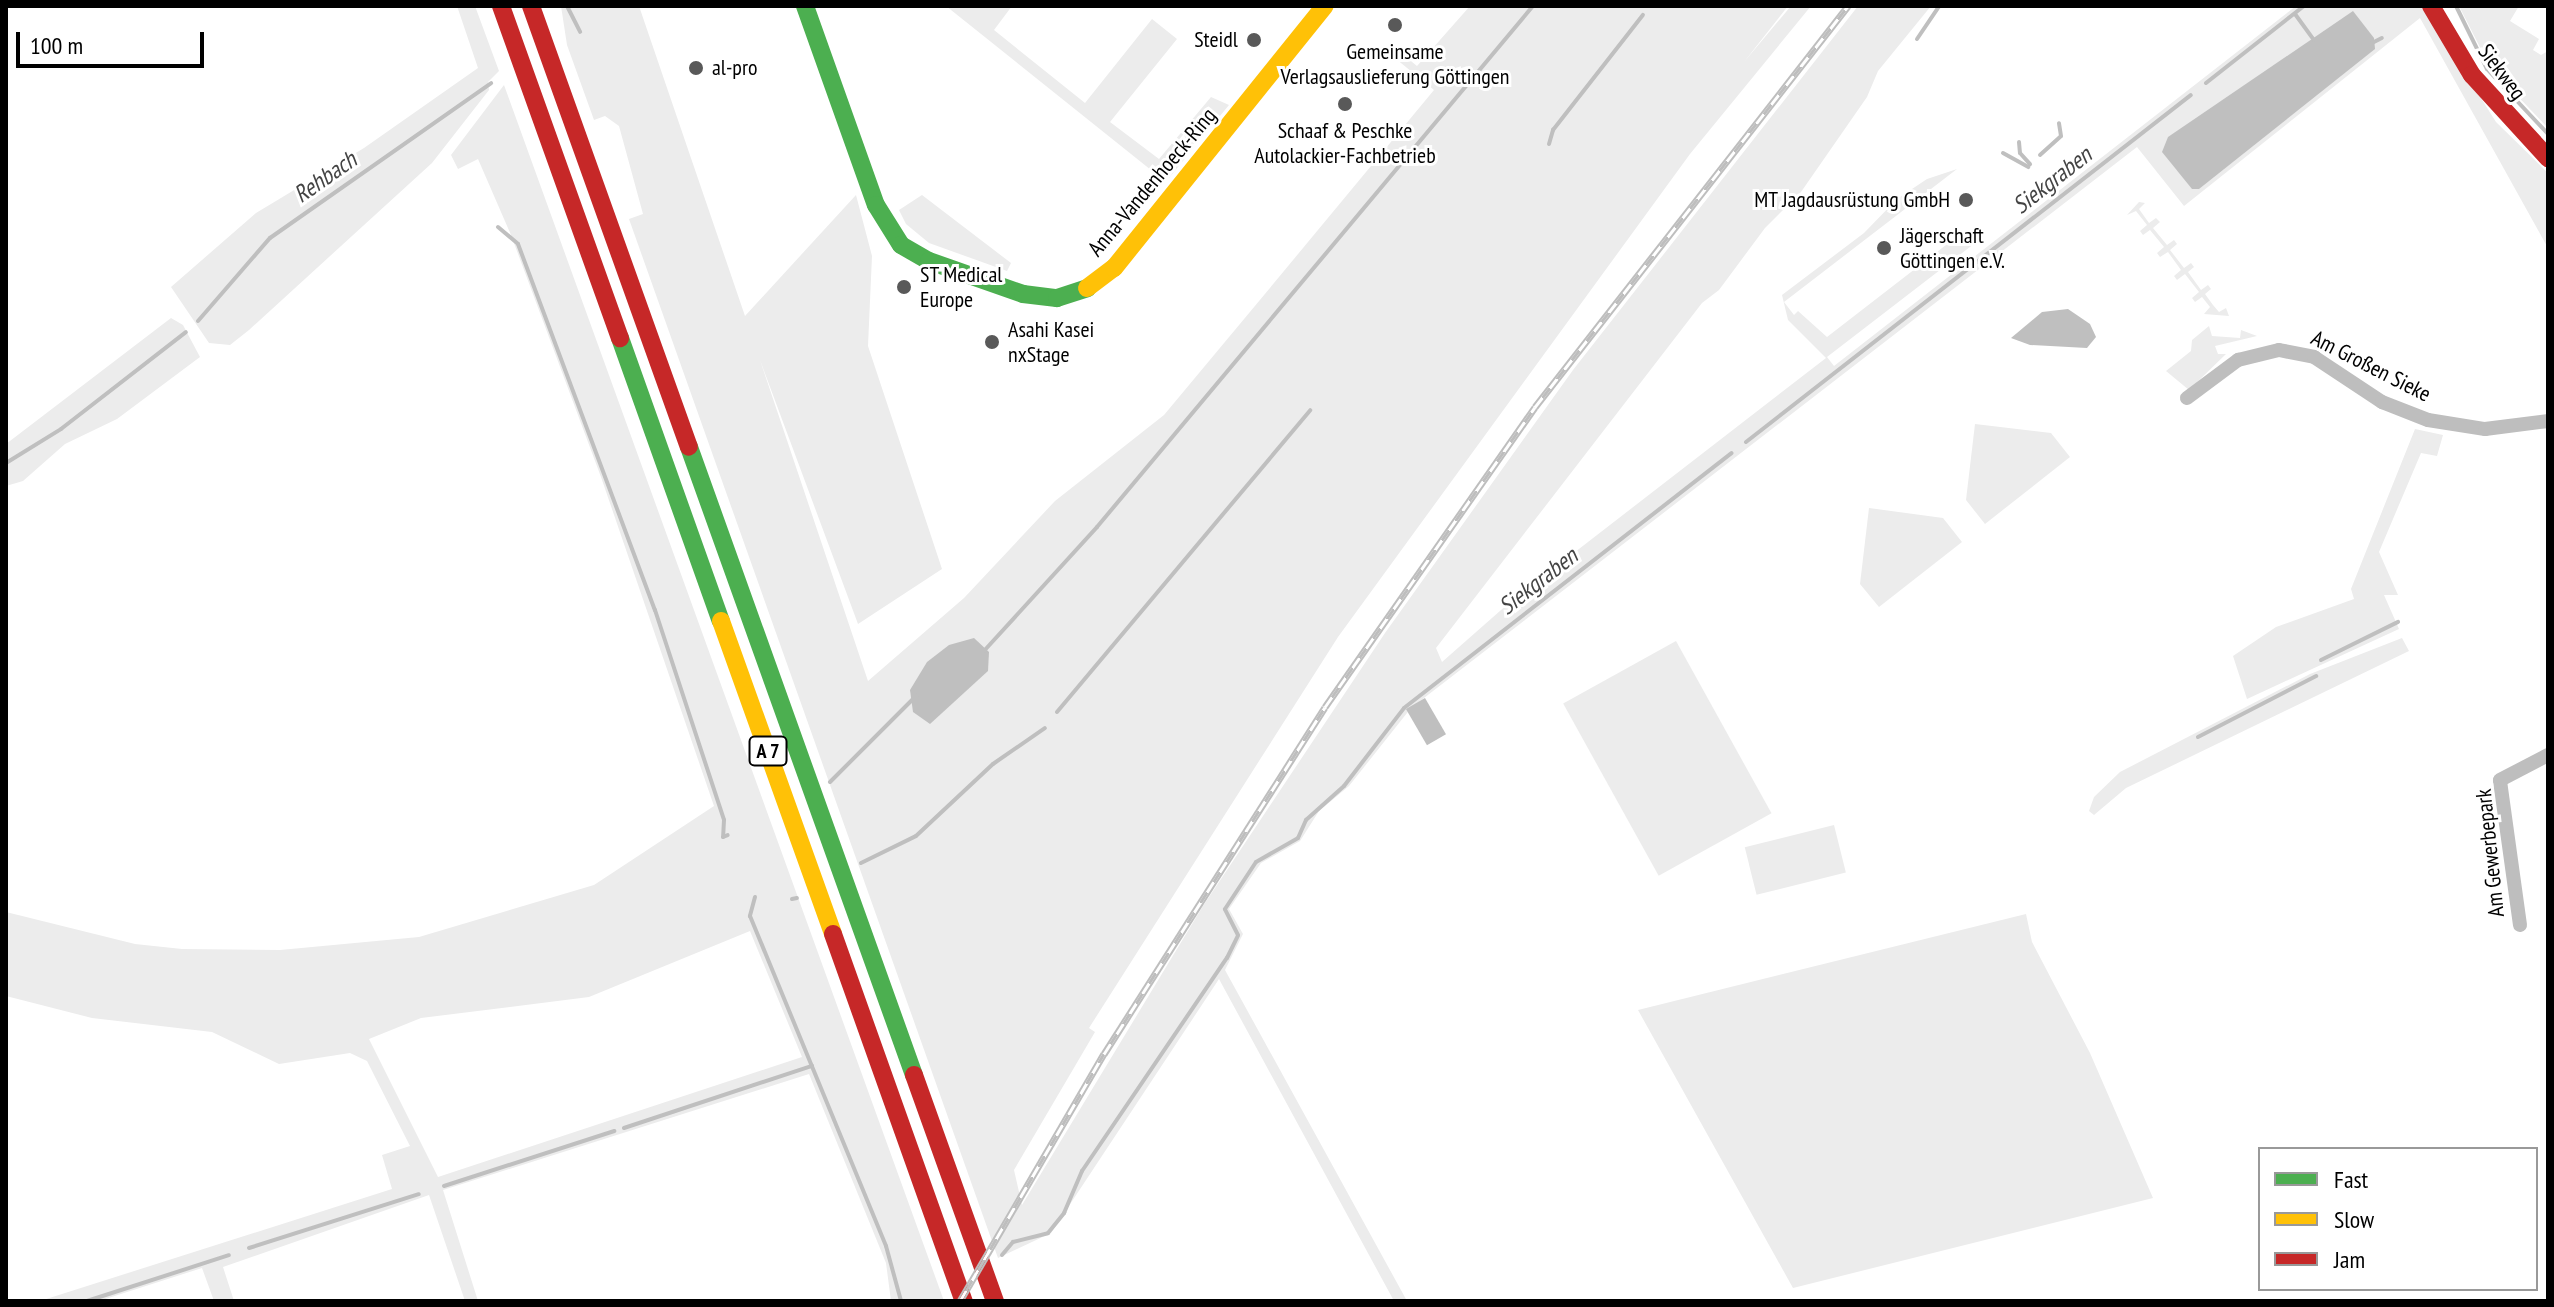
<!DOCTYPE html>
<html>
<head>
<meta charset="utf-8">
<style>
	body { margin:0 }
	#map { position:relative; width:2554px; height:1307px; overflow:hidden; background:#fff; font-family:"PT Sans Narrow",sans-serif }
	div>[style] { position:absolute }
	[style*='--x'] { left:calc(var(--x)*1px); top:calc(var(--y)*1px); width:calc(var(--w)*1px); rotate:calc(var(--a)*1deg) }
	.green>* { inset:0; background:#ececec; transform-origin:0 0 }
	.water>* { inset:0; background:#bfbfbf; transform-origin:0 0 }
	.stream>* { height:4px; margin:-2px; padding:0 2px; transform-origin:2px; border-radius:2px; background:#bfbfbf }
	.street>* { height:14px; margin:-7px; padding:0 7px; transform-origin:7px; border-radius:7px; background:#bebebe }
	.fast>* { height:18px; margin:-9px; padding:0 9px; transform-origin:9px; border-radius:9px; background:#4caf50 }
	.slow>* { height:18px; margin:-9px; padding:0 9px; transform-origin:9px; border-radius:9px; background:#ffc107 }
	.jam>* { height:18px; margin:-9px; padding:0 9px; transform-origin:9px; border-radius:9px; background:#c62828 }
	.rail>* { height:7px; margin-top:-3.5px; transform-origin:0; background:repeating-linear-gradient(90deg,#fff 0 12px,#bebebe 0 24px); box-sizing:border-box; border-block:2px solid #bebebe }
	.dots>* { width:22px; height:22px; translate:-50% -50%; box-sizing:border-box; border:4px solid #fff; border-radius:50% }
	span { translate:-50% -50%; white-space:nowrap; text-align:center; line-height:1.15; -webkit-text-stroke:6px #fff; paint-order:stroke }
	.shield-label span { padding:2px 6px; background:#fff; border:2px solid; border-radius:6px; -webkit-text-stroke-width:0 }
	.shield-label { font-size:20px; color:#000; font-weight:700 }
	.poi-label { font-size:22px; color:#000 }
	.right { translate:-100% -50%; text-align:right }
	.left { translate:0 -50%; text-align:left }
	.street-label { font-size:22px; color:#000 }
	.water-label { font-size:24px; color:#444; font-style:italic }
	.frame { position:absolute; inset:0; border:8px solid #000; pointer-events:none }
	.legend { position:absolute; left:2258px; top:1147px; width:280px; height:144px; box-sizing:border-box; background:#fff; border:2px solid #999; margin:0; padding:10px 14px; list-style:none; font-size:24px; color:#000 }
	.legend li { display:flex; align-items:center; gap:16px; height:40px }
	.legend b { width:40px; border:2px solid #999 }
	.scale { position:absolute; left:16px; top:32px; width:188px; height:36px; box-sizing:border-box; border:4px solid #000; border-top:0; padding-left:10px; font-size:24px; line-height:28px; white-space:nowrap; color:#000; -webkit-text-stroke:6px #fff; paint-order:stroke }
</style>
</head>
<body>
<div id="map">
	<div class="green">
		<i style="clip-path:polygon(457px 6px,475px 6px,499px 71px,488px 82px,489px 90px,432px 163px,249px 330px,230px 345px,209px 343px,171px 287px,256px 213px,364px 148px,478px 68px)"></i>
		<i style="clip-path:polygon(561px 6px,639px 6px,745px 316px,856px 195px,872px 256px,868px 346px,942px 569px,858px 624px,760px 360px,868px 681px,964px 598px,1055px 501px,1164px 415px,1274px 283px,1434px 90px,1390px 54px,1395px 48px,1417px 66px,1470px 6px,1788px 6px,1744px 62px,1791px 6px,1811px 6px,1690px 154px,1338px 637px,1089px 1028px,1095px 1032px,1014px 1170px,1022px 1205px,1203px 906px,1385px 633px,1573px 370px,1858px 6px,1931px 6px,1878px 71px,1867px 97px,1801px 192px,1765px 228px,1719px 290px,1702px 303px,1436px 648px,1442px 662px,1509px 603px,1826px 358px,1788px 320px,1782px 295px,1864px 233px,1897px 199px,1927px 179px,1957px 169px,1784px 302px,1794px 315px,1798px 311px,1827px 337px,1955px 238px,1979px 240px,1827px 357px,1834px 366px,2296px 6px,2423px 6px,2496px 122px,2548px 173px,2548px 248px,2420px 18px,2184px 206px,2137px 147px,1411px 708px,1349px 786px,1319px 811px,1300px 841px,1261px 863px,1229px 909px,1243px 934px,1225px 970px,1407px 1301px,1394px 1301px,1219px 979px,1051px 1233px,998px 1258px,629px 219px,643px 214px,619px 126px,605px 116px,594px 120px,567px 45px)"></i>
		<i style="clip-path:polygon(946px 6px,1012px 6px,994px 30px,1085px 103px,1152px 19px,1177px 39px,1110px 122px,1159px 159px,1211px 97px,1229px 105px,1169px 178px,1156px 174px)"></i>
		<i style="clip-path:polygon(2459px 6px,2519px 6px,2510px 21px,2539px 39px,2533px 50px,2541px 55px,2548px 51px,2548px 128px,2490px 67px)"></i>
		<i style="clip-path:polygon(evenodd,504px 85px,944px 1301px,891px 1301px,886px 1263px,809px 1074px,443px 1190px,478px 1301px,465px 1301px,429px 1195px,223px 1267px,234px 1301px,214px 1301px,202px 1268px,99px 1301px,40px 1301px,392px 1189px,382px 1155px,410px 1146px,367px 1061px,350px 1053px,279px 1064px,212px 1032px,92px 1018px,6px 996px,6px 912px,135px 944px,182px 949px,280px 950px,419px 937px,594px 885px,714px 806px,601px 477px,511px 235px,478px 159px,458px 169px,451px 155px,504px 85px,750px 931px,802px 1057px,438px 1177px,369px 1039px,421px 1018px,589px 997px,750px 931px)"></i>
		<i style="clip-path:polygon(922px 195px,1011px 263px,1007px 271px,929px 243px,906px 224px,899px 210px)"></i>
		<i style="clip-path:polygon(2139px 202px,2145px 203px,2139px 209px,2149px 223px,2156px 218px,2160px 222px,2153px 228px,2167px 245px,2174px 240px,2177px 244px,2170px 250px,2184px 268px,2191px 263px,2194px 267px,2188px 272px,2201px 290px,2208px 285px,2211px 289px,2205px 294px,2213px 305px,2219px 312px,2226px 308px,2229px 316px,2204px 314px,2210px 307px,2202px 297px,2195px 302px,2192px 298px,2199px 292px,2185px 274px,2177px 280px,2174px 276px,2181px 270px,2168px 252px,2160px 257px,2157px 253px,2164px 247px,2150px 230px,2143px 235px,2140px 231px,2147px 225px,2136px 211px,2127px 215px)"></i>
		<i style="clip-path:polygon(171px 318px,183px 325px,200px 357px,117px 419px,65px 444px,23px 481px,6px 486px,6px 444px)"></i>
		<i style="clip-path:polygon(2209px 326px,2212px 336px,2240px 338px,2241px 330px,2257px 336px,2215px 346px,2218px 354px,2226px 354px,2189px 390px,2166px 371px,2191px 351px,2192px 340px)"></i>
		<i style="clip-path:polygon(1975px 424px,2051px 433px,2070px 457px,1985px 524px,1966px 500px)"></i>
		<i style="clip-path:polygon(2415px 429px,2443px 435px,2437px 456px,2421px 453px,2379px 552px,2398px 595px,2384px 595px,2399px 629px,2247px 699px,2233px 656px,2276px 627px,2354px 599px,2351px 589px)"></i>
		<i style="clip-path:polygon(1869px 508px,1943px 518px,1962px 542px,1879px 607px,1860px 584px)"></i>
		<i style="clip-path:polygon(2402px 638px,2409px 651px,2126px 788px,2094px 815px,2089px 811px,2094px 797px,2120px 772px,2310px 674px)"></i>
		<i style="left:1676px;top:641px;width:197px;height:129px;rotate:61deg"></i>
		<i style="left:1834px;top:825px;width:49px;height:92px;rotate:76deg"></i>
		<i style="clip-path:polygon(2026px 914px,2032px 942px,2090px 1053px,2153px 1198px,1793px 1288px,1638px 1010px)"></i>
	</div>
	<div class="water">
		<i style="clip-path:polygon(2353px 11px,2374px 38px,2375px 49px,2199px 189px,2192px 189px,2162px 152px,2168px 137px)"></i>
		<i style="clip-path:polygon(2068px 309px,2090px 324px,2096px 337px,2087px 348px,2030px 345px,2011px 338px,2042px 312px)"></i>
		<i style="clip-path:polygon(974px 638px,989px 652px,988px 671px,930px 724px,913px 712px,910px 690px,927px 662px,949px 645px)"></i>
		<i style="left:1425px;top:698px;width:42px;height:22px;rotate:60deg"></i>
	</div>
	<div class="stream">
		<i style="--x:567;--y:6;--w:29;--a:63"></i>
		<i style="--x:2456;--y:6;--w:70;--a:63.8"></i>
		<i style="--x:2487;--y:69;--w:89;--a:46.8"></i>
		<i style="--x:2295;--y:14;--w:32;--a:54"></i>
		<i style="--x:1917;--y:39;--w:40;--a:-56"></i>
		<i style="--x:2372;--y:43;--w:11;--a:-27"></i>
		<i style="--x:2206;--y:83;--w:125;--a:-38.2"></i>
		<i style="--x:2019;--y:142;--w:11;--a:85"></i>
		<i style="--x:2020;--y:153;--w:15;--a:48"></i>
		<i style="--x:1549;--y:144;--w:15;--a:-74"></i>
		<i style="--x:1553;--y:130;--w:146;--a:-52"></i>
		<i style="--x:2003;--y:153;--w:29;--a:29"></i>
		<i style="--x:2040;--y:155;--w:28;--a:-42"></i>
		<i style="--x:2061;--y:136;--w:13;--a:-99"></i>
		<i style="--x:498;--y:227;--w:26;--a:40"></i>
		<i style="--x:518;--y:244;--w:391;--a:69.5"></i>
		<i style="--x:655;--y:610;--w:221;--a:71.8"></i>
		<i style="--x:724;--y:820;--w:17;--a:93"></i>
		<i style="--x:723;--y:837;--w:5;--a:-22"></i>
		<i style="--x:198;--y:321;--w:110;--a:-49.1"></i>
		<i style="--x:270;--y:238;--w:270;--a:-35"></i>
		<i style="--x:1746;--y:442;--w:564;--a:-37.95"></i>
		<i style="--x:6;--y:463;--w:65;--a:-31.7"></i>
		<i style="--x:61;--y:429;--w:158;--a:-37.8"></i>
		<i style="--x:983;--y:652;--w:169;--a:-47.6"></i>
		<i style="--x:1097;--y:527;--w:679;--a:-50.08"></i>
		<i style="--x:2321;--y:660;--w:86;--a:-26.3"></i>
		<i style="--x:1057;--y:712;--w:394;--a:-50"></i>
		<i style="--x:2198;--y:737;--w:133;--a:-27.3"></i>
		<i style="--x:830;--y:782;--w:122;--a:-45"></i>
		<i style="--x:861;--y:863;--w:61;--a:-26.1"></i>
		<i style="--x:916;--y:836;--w:105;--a:-43.1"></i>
		<i style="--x:993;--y:764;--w:63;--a:-34.7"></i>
		<i style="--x:755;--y:897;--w:20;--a:105"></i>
		<i style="--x:750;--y:916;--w:357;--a:67.6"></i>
		<i style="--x:886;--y:1246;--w:57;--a:74.7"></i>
		<i style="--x:792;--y:899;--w:5;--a:-11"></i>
		<i style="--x:624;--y:1128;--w:198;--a:-18.3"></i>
		<i style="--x:444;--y:1186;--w:179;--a:-17.9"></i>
		<i style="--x:249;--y:1248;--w:178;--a:-17.6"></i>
		<i style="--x:1002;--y:1255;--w:17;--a:-50"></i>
		<i style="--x:1013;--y:1242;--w:36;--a:-14"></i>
		<i style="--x:1048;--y:1233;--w:26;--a:-51"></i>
		<i style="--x:1064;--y:1213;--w:46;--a:-66.8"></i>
		<i style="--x:1082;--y:1171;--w:258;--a:-55.8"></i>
		<i style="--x:1227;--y:958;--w:25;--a:-64"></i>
		<i style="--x:1238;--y:935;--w:29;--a:-117"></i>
		<i style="--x:1225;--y:909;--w:56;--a:-56.6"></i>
		<i style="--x:1256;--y:862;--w:48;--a:-29.7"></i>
		<i style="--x:1298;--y:838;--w:20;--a:-66"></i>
		<i style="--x:1306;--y:820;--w:51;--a:-41.8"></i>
		<i style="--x:1344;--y:786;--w:98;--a:-52.4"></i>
		<i style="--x:1404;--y:708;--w:415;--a:-37.9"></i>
		<i style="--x:87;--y:1301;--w:149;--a:-17.9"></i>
	</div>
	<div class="street">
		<i style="--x:2187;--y:398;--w:64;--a:-36.7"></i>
		<i style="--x:2238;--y:360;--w:42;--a:-13.7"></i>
		<i style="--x:2279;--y:350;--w:36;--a:11"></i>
		<i style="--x:2314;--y:357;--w:82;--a:33.5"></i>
		<i style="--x:2382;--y:402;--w:49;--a:21.4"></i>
		<i style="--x:2428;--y:420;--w:58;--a:9"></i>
		<i style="--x:2485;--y:429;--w:64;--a:-7.2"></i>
		<i style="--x:2520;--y:925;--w:146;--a:-97.9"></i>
		<i style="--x:2500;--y:780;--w:54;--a:-27.5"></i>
	</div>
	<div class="fast">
		<i style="--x:805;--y:6;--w:211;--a:70.4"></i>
		<i style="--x:876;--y:205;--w:47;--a:58"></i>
		<i style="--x:901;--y:245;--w:32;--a:30"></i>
		<i style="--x:929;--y:261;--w:100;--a:19.3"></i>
		<i style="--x:1023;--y:294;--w:34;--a:7"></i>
		<i style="--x:1057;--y:298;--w:32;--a:-18"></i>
		<i style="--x:620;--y:338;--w:300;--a:70.4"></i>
		<i style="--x:689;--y:447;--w:667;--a:70.29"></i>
	</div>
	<div class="slow">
		<i style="--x:1087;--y:288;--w:34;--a:-37"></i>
		<i style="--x:1114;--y:268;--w:336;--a:-51.2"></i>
		<i style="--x:721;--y:621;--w:332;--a:70.3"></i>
	</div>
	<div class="jam">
		<i style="--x:501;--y:6;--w:353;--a:70.3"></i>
		<i style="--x:531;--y:6;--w:468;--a:70.3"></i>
		<i style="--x:2431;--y:6;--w:80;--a:59.3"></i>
		<i style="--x:2472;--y:75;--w:113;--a:47.5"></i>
		<i style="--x:833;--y:934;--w:390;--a:70.4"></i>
		<i style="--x:914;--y:1075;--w:240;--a:70.3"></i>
	</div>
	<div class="rail">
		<i style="--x:960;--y:1301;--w:286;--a:-59.8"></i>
		<i style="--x:1104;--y:1054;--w:411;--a:-57.5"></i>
		<i style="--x:1325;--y:707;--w:366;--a:-55"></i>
		<i style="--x:1535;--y:407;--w:509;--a:-52.03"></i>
	</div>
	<div class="dots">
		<i style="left:1395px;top:25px;background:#595959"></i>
		<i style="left:1254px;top:40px;background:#595959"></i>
		<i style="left:696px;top:68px;background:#595959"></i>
		<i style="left:1345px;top:104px;background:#595959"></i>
		<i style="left:1966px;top:200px;background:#595959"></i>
		<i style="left:1884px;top:248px;background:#595959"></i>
		<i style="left:904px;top:287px;background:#595959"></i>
		<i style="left:992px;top:342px;background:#595959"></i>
	</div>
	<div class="shield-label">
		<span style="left:768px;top:751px">A 7</span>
	</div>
	<div class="poi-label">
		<span class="right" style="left:1238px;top:40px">Steidl</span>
		<span style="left:1395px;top:64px">Gemeinsame<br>Verlagsauslieferung Göttingen</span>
		<span class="left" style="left:712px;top:68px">al-pro</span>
		<span style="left:1345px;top:143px">Schaaf &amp; Peschke<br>Autolackier-Fachbetrieb</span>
		<span class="right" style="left:1950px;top:200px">MT Jagdausrüstung GmbH</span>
		<span class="left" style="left:1900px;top:248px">Jägerschaft<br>Göttingen e.V.</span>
		<span class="left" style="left:920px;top:287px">ST Medical<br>Europe</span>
		<span class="left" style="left:1008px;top:342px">Asahi Kasei<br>nxStage</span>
	</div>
	<div class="street-label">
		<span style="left:2502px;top:72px;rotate:53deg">Siekweg</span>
		<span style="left:1152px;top:182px;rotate:-50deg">Anna-Vandenhoeck-Ring</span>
		<span style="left:2371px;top:366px;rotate:27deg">Am Großen Sieke</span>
		<span style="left:2490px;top:853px;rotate:-96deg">Am Gewerbepark</span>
	</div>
	<div class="water-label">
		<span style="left:325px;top:177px;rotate:-35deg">Rehbach</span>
		<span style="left:2052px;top:180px;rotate:-38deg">Siekgraben</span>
		<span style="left:1538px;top:581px;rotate:-38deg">Siekgraben</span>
	</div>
	<div class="frame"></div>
	<ul class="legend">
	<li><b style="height:10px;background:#4caf50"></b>Fast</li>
	<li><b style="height:10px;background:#ffc107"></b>Slow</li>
	<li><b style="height:10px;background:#c62828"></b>Jam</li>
	</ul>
	<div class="scale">100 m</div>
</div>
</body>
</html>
